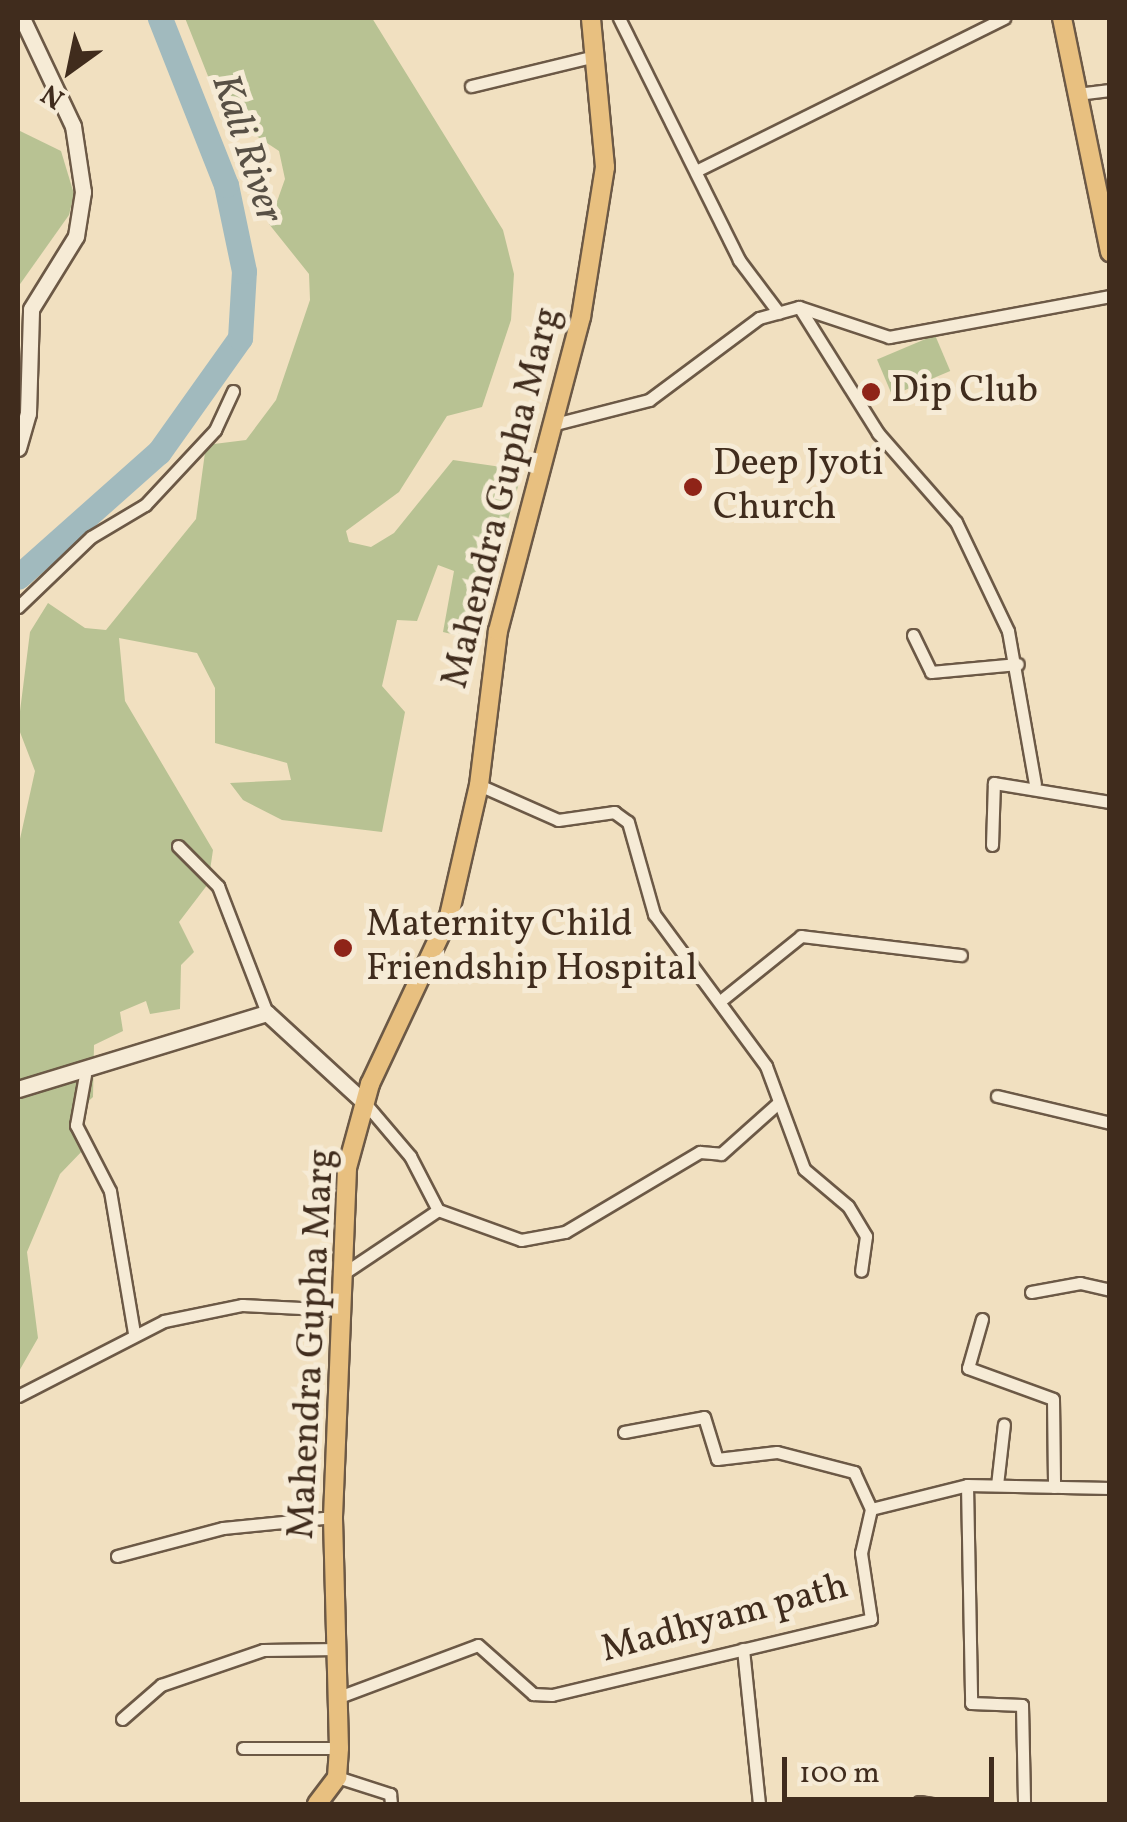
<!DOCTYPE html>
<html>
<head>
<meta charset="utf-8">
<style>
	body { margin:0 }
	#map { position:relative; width:1127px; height:1822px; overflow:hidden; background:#f1e0c0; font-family:Vollkorn,serif }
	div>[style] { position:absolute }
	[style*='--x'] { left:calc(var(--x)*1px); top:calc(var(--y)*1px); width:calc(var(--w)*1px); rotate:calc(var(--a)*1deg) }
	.green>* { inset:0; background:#b8c293; transform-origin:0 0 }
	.river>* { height:25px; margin:-12.5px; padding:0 12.5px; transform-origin:12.5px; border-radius:12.5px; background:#a1babe }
	.roads { filter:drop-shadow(2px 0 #6c5946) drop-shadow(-2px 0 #6c5946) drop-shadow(0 2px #6c5946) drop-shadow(0 -2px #6c5946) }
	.minor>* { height:11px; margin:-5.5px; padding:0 5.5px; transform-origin:5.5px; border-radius:5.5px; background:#f6ebd6 }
	.secondary>* { height:15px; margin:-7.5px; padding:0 7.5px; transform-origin:7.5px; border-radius:7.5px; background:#f6ebd6 }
	.primary>* { height:18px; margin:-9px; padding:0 9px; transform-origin:9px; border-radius:9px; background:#e8c080 }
	.dots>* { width:28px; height:28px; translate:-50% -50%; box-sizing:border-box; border:5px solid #f6ebd6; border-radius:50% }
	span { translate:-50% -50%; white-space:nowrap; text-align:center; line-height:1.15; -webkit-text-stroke:10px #f6ebd6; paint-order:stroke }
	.poi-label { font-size:38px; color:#402c1d }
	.left { translate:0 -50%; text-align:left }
	.street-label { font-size:38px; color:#402c1d }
	.water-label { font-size:40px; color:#585045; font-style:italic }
	.frame { position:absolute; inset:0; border:20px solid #402c1d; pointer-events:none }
	.north { position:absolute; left:20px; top:20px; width:100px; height:100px; -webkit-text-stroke:8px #f6ebd6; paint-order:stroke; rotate:213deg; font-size:28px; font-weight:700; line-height:40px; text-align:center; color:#402c1d }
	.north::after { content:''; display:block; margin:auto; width:35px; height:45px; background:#402c1d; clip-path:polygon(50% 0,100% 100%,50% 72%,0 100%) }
	.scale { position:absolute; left:782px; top:1757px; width:212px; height:45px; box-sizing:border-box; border:5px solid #402c1d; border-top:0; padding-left:12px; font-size:30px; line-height:35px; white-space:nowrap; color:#402c1d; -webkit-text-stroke:8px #f6ebd6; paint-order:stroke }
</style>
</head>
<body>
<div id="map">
	<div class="green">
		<i style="clip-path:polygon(185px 18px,372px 18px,503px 230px,514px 274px,511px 320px,482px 407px,447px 416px,399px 492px,346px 531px,349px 542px,371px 547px,394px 533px,453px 460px,523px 470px,472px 639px,443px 632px,454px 571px,438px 565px,417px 621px,397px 620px,382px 686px,405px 712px,382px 832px,282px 820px,243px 800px,230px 783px,291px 780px,287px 763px,215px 743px,215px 688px,197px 653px,119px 638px,125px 701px,213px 850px,208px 884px,179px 922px,194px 952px,181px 965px,180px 1009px,150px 1014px,146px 1001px,120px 1012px,123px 1031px,94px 1045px,93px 1097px,80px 1109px,85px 1148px,60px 1174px,27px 1252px,38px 1338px,18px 1373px,18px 848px,35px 771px,18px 727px,30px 632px,48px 603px,85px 628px,106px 630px,196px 519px,206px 445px,246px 440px,276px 400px,310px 300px,309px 274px,269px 224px,285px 179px,279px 151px,223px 114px)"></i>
		<i style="clip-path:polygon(18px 130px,61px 151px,74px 194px,69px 215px,18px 287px)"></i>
		<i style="left:935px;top:335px;width:39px;height:63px;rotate:67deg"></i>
	</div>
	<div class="river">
		<i style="--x:18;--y:577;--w:188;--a:-41.6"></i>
		<i style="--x:159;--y:452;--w:140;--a:-54.6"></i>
		<i style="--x:240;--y:338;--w:67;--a:-86.6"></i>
		<i style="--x:244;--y:271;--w:88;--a:-101.8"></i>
		<i style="--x:226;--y:185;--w:180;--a:-111.6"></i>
	</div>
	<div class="roads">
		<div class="minor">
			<i style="--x:619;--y:18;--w:270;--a:63.6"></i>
			<i style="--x:739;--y:260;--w:66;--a:53"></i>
			<i style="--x:471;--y:86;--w:128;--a:-13.6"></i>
			<i style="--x:1077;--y:94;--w:33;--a:-7"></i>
			<i style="--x:696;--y:171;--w:344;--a:-26.4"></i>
			<i style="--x:799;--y:307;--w:149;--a:57.9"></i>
			<i style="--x:878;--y:433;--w:118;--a:48.8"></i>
			<i style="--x:956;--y:522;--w:121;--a:64.5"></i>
			<i style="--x:1008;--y:631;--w:155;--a:80"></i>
			<i style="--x:555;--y:424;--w:97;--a:-14.3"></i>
			<i style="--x:649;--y:400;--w:137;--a:-36.7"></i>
			<i style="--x:759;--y:318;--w:41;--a:-15.4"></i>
			<i style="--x:799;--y:307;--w:95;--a:18.4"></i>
			<i style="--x:889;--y:337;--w:225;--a:-10.5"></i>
			<i style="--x:18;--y:607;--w:101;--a:-43.8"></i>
			<i style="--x:91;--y:537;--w:63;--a:-30.7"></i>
			<i style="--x:145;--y:505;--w:103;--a:-47"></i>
			<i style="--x:215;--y:430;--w:43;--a:-65.2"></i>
			<i style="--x:913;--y:635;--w:41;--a:64.1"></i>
			<i style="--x:931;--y:672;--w:87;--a:-5.3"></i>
			<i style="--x:479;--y:785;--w:86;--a:23.9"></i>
			<i style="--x:558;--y:820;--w:57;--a:-8.1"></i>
			<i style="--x:614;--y:812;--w:17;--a:36"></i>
			<i style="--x:628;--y:822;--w:96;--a:74.2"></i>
			<i style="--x:654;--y:914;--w:189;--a:53.6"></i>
			<i style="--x:766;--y:1066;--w:110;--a:69.7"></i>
			<i style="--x:804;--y:1169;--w:57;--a:40.1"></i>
			<i style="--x:848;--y:1206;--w:35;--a:59"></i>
			<i style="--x:866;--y:1236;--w:35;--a:98"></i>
			<i style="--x:992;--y:845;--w:62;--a:-88.2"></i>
			<i style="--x:994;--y:783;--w:118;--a:9.3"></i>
			<i style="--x:178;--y:846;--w:57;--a:45"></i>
			<i style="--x:218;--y:886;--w:136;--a:68.9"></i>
			<i style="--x:724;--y:998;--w:99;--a:-38.8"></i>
			<i style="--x:801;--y:936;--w:161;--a:6.8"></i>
			<i style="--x:85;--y:1075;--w:51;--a:100.2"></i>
			<i style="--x:76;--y:1125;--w:74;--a:62.7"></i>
			<i style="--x:110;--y:1191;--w:144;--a:80.4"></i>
			<i style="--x:997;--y:1096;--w:116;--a:13.4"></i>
			<i style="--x:365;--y:1103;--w:70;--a:49.7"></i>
			<i style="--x:410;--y:1156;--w:61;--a:62.6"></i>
			<i style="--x:438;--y:1210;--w:88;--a:19.9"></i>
			<i style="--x:521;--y:1240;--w:45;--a:-10.3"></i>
			<i style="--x:565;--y:1232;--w:157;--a:-30.7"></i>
			<i style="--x:700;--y:1152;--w:21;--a:5"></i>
			<i style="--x:721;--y:1154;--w:75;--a:-41.8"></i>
			<i style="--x:344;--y:1273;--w:113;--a:-33.8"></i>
			<i style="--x:1031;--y:1292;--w:50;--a:-10.4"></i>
			<i style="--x:1080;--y:1283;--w:31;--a:13"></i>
			<i style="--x:982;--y:1319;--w:51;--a:105.9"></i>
			<i style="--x:968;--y:1368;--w:90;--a:20"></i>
			<i style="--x:1053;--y:1399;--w:88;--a:89.3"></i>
			<i style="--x:18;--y:1396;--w:164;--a:-27.2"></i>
			<i style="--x:164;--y:1321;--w:80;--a:-11.6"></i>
			<i style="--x:242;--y:1305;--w:98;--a:2.9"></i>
			<i style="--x:624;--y:1432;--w:81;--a:-10.6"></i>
			<i style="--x:704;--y:1417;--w:44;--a:72.8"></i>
			<i style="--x:717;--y:1459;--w:60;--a:-6.7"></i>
			<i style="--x:777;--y:1452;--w:80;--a:14.6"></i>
			<i style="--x:854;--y:1472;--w:41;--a:65.3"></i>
			<i style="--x:967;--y:1485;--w:218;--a:88.9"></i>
			<i style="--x:971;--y:1703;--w:51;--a:2.2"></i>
			<i style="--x:1022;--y:1705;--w:99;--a:88.8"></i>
			<i style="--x:997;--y:1485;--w:61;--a:-83.5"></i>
			<i style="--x:117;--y:1556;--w:110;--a:-14.8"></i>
			<i style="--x:223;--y:1528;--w:111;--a:-5.7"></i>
			<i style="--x:743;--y:1649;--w:156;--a:84.1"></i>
			<i style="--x:339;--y:1697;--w:148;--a:-20.5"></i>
			<i style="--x:478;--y:1645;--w:74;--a:41.7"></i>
			<i style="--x:533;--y:1694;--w:19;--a:3"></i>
			<i style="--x:552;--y:1695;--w:328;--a:-13.4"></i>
			<i style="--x:871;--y:1619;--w:67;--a:-98.6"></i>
			<i style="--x:861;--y:1553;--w:45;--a:-77.2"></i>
			<i style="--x:871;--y:1509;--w:99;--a:-14"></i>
			<i style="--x:967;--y:1485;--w:143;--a:1.2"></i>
			<i style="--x:122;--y:1719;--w:52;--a:-41.1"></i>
			<i style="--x:161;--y:1685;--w:108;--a:-18.9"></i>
			<i style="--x:263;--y:1650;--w:76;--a:-0.8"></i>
			<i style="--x:243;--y:1748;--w:96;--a:0"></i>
			<i style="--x:337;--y:1777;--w:56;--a:17.8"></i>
			<i style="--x:390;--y:1794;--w:10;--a:84"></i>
			<i style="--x:919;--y:1802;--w:13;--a:9"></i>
		</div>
		<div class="secondary">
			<i style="--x:18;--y:448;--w:36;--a:-74"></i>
			<i style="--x:28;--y:413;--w:104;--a:-88.3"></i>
			<i style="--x:31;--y:309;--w:86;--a:-58.3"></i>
			<i style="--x:76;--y:236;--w:45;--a:-81"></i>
			<i style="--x:83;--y:192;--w:67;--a:-98.6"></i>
			<i style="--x:73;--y:126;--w:119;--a:-115.3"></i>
			<i style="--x:18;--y:1089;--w:260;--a:-17"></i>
			<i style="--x:267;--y:1013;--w:133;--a:42.6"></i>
		</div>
		<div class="primary">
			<i style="--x:1062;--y:18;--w:239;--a:78.4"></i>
			<i style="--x:317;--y:1804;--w:34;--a:-53"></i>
			<i style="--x:337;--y:1777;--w:29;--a:-86"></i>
			<i style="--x:339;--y:1748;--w:231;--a:-91.5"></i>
			<i style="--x:333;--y:1517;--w:349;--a:-87.7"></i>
			<i style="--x:347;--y:1168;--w:87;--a:-74.7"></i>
			<i style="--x:370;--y:1084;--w:186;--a:-64.8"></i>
			<i style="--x:449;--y:916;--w:134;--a:-77.1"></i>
			<i style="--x:479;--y:785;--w:155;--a:-83"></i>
			<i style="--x:498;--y:631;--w:325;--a:-75.2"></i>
			<i style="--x:581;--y:317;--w:152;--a:-80.9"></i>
			<i style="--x:605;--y:167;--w:150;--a:-95.4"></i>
		</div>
	</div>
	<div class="dots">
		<i style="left:871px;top:392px;background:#8f2418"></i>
		<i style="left:693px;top:487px;background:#8f2418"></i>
		<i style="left:343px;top:948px;background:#8f2418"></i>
	</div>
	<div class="poi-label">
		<span class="left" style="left:891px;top:392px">Dip Club</span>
		<span class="left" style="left:713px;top:487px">Deep Jyoti<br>Church</span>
		<span class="left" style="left:366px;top:948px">Maternity Child<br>Friendship Hospital</span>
	</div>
	<div class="street-label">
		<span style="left:503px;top:498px;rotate:-76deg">Mahendra Gupha Marg</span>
		<span style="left:313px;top:1344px;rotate:-87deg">Mahendra Gupha Marg</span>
		<span style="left:725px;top:1619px;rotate:-15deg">Madhyam path</span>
	</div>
	<div class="water-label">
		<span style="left:246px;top:149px;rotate:72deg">Kali River</span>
	</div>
	<div class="frame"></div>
	<div class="north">N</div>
	<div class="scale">100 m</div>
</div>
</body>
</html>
